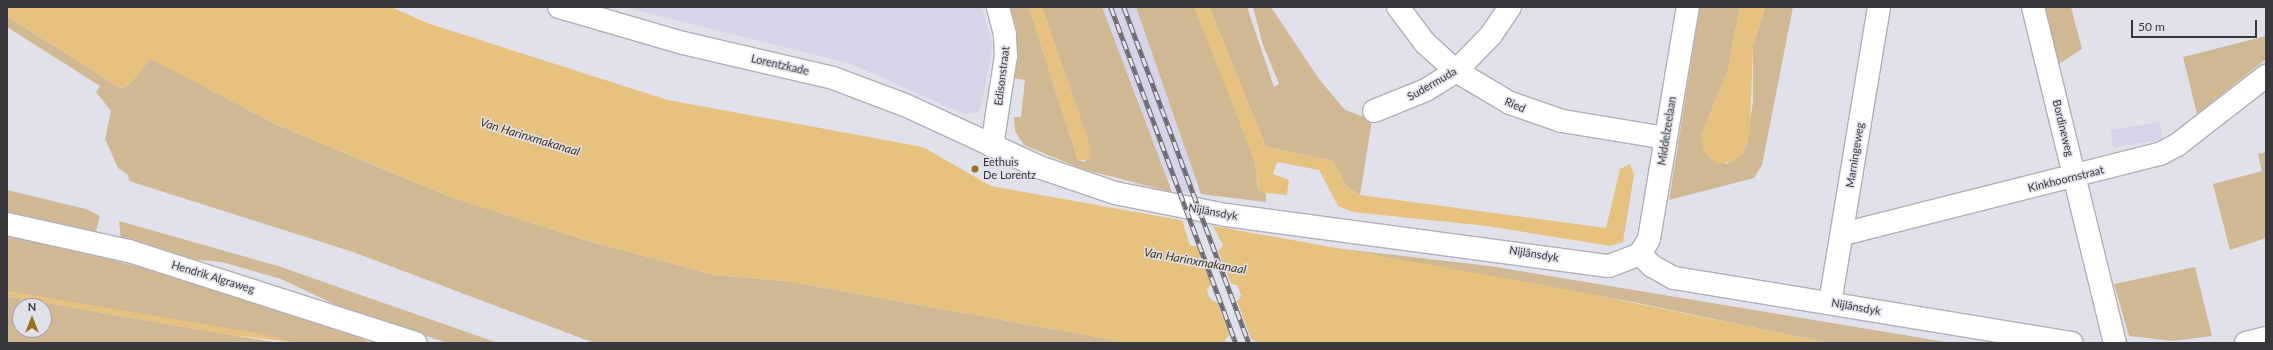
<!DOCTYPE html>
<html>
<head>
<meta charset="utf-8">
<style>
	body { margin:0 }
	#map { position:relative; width:2273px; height:350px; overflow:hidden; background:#e1e1ec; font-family:Lato,sans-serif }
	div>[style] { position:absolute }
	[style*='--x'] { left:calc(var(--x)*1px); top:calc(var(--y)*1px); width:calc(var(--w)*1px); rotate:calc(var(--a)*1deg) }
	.built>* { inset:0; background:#d5d5e7; transform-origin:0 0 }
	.green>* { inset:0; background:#d0b992 }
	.water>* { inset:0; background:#e7c27e }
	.pier>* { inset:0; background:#e1e1ec }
	.roads { filter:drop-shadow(1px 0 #afafb9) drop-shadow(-1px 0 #afafb9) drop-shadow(0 1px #afafb9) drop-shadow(0 -1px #afafb9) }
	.minor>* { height:22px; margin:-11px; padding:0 11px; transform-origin:11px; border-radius:11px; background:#fff }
	.rail>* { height:4.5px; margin-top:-2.25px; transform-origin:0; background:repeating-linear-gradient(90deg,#e1e1ec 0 9px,#6a6a70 0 18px); box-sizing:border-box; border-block:1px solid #6a6a70 }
	.dots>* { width:11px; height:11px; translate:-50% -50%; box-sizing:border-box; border:2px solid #e1e1ec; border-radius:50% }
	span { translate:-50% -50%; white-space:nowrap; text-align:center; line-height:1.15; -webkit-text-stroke:3px #e1e1ec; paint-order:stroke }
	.street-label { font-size:11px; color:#38383c }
	.poi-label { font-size:11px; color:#38383c }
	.left { translate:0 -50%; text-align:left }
	.water-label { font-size:12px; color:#453517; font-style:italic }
	.frame { position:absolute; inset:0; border:8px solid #38383c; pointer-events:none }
	.north { position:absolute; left:12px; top:298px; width:40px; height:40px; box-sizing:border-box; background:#e1e1ec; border:1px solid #9d9da6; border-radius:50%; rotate:0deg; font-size:11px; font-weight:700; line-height:16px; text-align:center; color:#38383c }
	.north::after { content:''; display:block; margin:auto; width:14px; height:18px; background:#99711d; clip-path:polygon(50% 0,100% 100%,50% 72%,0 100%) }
	.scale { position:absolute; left:2131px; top:20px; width:126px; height:18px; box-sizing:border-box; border:2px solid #38383c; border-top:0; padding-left:5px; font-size:12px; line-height:14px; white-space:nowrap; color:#38383c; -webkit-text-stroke:3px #e1e1ec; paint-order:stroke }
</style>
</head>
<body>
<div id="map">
	<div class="built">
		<i style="clip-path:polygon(624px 7px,982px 7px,992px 43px,991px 57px,981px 106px,977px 112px,964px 114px,852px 64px)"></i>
		<i style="clip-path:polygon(1042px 7px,1194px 7px,1235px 108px,1255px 162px,1259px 192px,1266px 193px,1266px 202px,1201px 194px,1195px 178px,1193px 193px,1180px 192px,1166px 175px,1172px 192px,1137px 185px,1091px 150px)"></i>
		<i style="left:2160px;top:122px;width:18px;height:50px;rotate:81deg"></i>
	</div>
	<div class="green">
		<i style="clip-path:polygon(1005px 7px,1029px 7px,1078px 160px,1085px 162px,1091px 150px,1042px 7px,1102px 7px,1172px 192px,1082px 169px,1024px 145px,1015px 131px,1014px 117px,1021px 117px,1025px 80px,1013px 78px)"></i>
		<i style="clip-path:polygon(1136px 7px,1194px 7px,1235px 108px,1255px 162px,1258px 189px,1266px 193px,1266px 202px,1201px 194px)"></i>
		<i style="clip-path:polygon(1209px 7px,1247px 7px,1274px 87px,1279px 84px,1263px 45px,1253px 7px,1271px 7px,1319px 79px,1345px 110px,1372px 120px,1360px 195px,1347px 187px,1333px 161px,1266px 147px)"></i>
		<i style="clip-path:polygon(1700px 7px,1740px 7px,1728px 70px,1701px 136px,1710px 158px,1727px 164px,1744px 152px,1747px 143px,1753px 101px,1753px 46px,1765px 7px,1793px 7px,1762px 165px,1754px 178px,1669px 200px)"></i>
		<i style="clip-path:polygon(2045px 7px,2071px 7px,2082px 49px,2059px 64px)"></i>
		<i style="clip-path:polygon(7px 16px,120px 88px,128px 86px,151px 58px,273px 123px,376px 166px,451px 197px,585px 240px,715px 275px,787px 281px,1130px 343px,594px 343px,353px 252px,129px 181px,128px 175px,118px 168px,105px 139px,111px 111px,96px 92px,100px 86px,7px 27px)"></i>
		<i style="clip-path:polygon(2266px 36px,2266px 59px,2197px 114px,2183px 57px)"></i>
		<i style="clip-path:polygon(2266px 152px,2266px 238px,2230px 250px,2213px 184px,2262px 171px,2258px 154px)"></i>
		<i style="clip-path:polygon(7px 190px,86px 209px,100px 216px,95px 234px,7px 214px)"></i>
		<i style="clip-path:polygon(119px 221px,278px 266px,498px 343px,447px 343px,334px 304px,281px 279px,222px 262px,179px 258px,121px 240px)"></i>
		<i style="clip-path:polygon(7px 234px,196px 281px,331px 324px,371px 343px,298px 343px,7px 291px)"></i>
		<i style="clip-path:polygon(1317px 246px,1490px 266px,1952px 343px,1828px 343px,1633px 302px)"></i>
		<i style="clip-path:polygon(2195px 267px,2212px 336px,2173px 341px,2129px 336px,2114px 284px)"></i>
		<i style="clip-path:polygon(evenodd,7px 296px,231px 335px,280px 343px,7px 343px,7px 296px,20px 306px,44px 306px,44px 330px,20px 330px,20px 306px)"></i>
	</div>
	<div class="water">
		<i style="clip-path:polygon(evenodd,7px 7px,391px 7px,427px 23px,668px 100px,923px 147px,991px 186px,1576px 291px,1828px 343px,1259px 343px,1228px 336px,1226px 343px,1130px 343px,787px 281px,715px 275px,585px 240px,451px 197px,273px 123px,151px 59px,128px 86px,120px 88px,7px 16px,7px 7px,1189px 239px,1221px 241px,1223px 246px,1218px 250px,1190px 245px,1189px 239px,7px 7px,1211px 285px,1237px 285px,1241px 296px,1234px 304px,1212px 301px,1207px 290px,1211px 285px)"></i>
		<i style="clip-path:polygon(1029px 7px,1042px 7px,1091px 150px,1090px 160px,1078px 160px)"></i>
		<i style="clip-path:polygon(1194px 7px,1209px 7px,1266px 147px,1333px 161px,1347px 187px,1360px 195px,1606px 228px,1620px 169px,1630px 164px,1634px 175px,1623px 242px,1610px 246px,1487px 226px,1353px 212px,1338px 206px,1319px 170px,1277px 162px,1273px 174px,1289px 180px,1287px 195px,1259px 192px,1255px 162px)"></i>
		<i style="clip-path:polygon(1740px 7px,1765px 7px,1753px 46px,1750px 131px,1744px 152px,1734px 161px,1718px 164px,1704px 152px,1701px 136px,1728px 70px)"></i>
		<i style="clip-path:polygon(7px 291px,262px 334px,298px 343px,231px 335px,7px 296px)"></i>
	</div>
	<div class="pier">
		<i style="clip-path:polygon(evenodd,1182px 220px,1213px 226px,1223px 246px,1218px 250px,1231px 284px,1237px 285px,1241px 296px,1237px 301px,1251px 339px,1259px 343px,1229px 338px,1226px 343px,1225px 339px,1230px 335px,1217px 302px,1209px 297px,1207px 290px,1211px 284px,1197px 246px,1190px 245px,1182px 220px,1212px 287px,1235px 287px,1239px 296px,1233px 302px,1214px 299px,1209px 290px,1212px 287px)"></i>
	</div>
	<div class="roads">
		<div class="minor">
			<i style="--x:559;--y:7;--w:129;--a:16.2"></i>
			<i style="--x:683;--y:43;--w:154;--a:13.1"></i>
			<i style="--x:833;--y:78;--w:77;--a:20.6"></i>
			<i style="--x:905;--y:105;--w:148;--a:24.8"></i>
			<i style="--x:1039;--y:167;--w:80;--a:18.9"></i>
			<i style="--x:1115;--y:193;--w:113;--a:11.2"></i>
			<i style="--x:1226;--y:215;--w:386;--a:7.6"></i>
			<i style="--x:1609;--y:266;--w:33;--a:-21"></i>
			<i style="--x:1640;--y:254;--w:17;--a:-59"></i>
			<i style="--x:1649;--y:239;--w:235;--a:-80.5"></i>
			<i style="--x:1398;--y:7;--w:45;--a:53.1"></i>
			<i style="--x:1425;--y:43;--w:42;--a:42.1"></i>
			<i style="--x:1456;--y:71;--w:63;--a:30.7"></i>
			<i style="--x:1510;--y:103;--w:55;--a:19.1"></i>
			<i style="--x:1562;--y:121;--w:105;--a:9.3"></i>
			<i style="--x:2033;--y:7;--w:346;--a:76.3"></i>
			<i style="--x:1374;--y:111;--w:56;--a:-22"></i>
			<i style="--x:1426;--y:90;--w:36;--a:-32"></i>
			<i style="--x:1456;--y:71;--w:50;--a:-45.8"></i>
			<i style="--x:1491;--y:35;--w:34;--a:-56"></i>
			<i style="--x:992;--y:146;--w:91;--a:-81.2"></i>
			<i style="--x:1006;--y:56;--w:22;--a:-93"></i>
			<i style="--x:1005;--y:34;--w:28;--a:-105"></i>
			<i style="--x:7;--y:224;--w:125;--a:12.5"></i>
			<i style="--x:129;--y:251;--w:301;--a:17.8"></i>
			<i style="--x:1843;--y:234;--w:327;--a:-14.2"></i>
			<i style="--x:2160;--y:154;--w:19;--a:-28"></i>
			<i style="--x:2177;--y:145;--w:113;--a:-37.8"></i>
			<i style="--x:1640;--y:254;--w:17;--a:45"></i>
			<i style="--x:1652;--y:266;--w:25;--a:29"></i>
			<i style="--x:1674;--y:278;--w:403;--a:9.3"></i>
			<i style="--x:1830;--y:303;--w:300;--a:-80.6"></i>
			<i style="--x:2246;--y:343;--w:21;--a:-14"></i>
		</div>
	</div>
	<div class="rail">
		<i style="--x:1111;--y:7;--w:358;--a:69.6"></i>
		<i style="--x:1124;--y:7;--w:358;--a:69.6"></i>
	</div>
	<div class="dots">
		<i style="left:975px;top:169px;background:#99711d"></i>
	</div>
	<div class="street-label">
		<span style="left:780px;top:65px;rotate:13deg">Lorentzkade</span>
		<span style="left:1002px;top:76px;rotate:-83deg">Edisonstraat</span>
		<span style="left:1432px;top:84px;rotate:-30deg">Sudermuda</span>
		<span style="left:1515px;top:105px;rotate:23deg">Ried</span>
		<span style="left:2063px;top:128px;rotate:76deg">Bordineweg</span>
		<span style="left:1667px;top:131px;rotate:-81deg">Middelzeelaan</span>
		<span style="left:1855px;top:155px;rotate:-81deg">Marningeweg</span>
		<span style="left:2066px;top:179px;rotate:-14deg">Kinkhoornstraat</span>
		<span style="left:1213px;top:212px;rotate:10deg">Nijlânsdyk</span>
		<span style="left:1534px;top:254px;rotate:9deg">Nijlânsdyk</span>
		<span style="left:213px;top:277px;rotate:17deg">Hendrik Algraweg</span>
		<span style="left:1856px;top:307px;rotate:10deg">Nijlânsdyk</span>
	</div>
	<div class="poi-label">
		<span class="left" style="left:983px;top:169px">Eethuis<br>De Lorentz</span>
	</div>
	<div class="water-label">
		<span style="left:530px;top:137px;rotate:17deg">Van Harinxmakanaal</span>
		<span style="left:1195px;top:261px;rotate:10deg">Van Harinxmakanaal</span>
	</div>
	<div class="frame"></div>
	<div class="north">N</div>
	<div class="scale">50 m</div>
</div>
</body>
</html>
